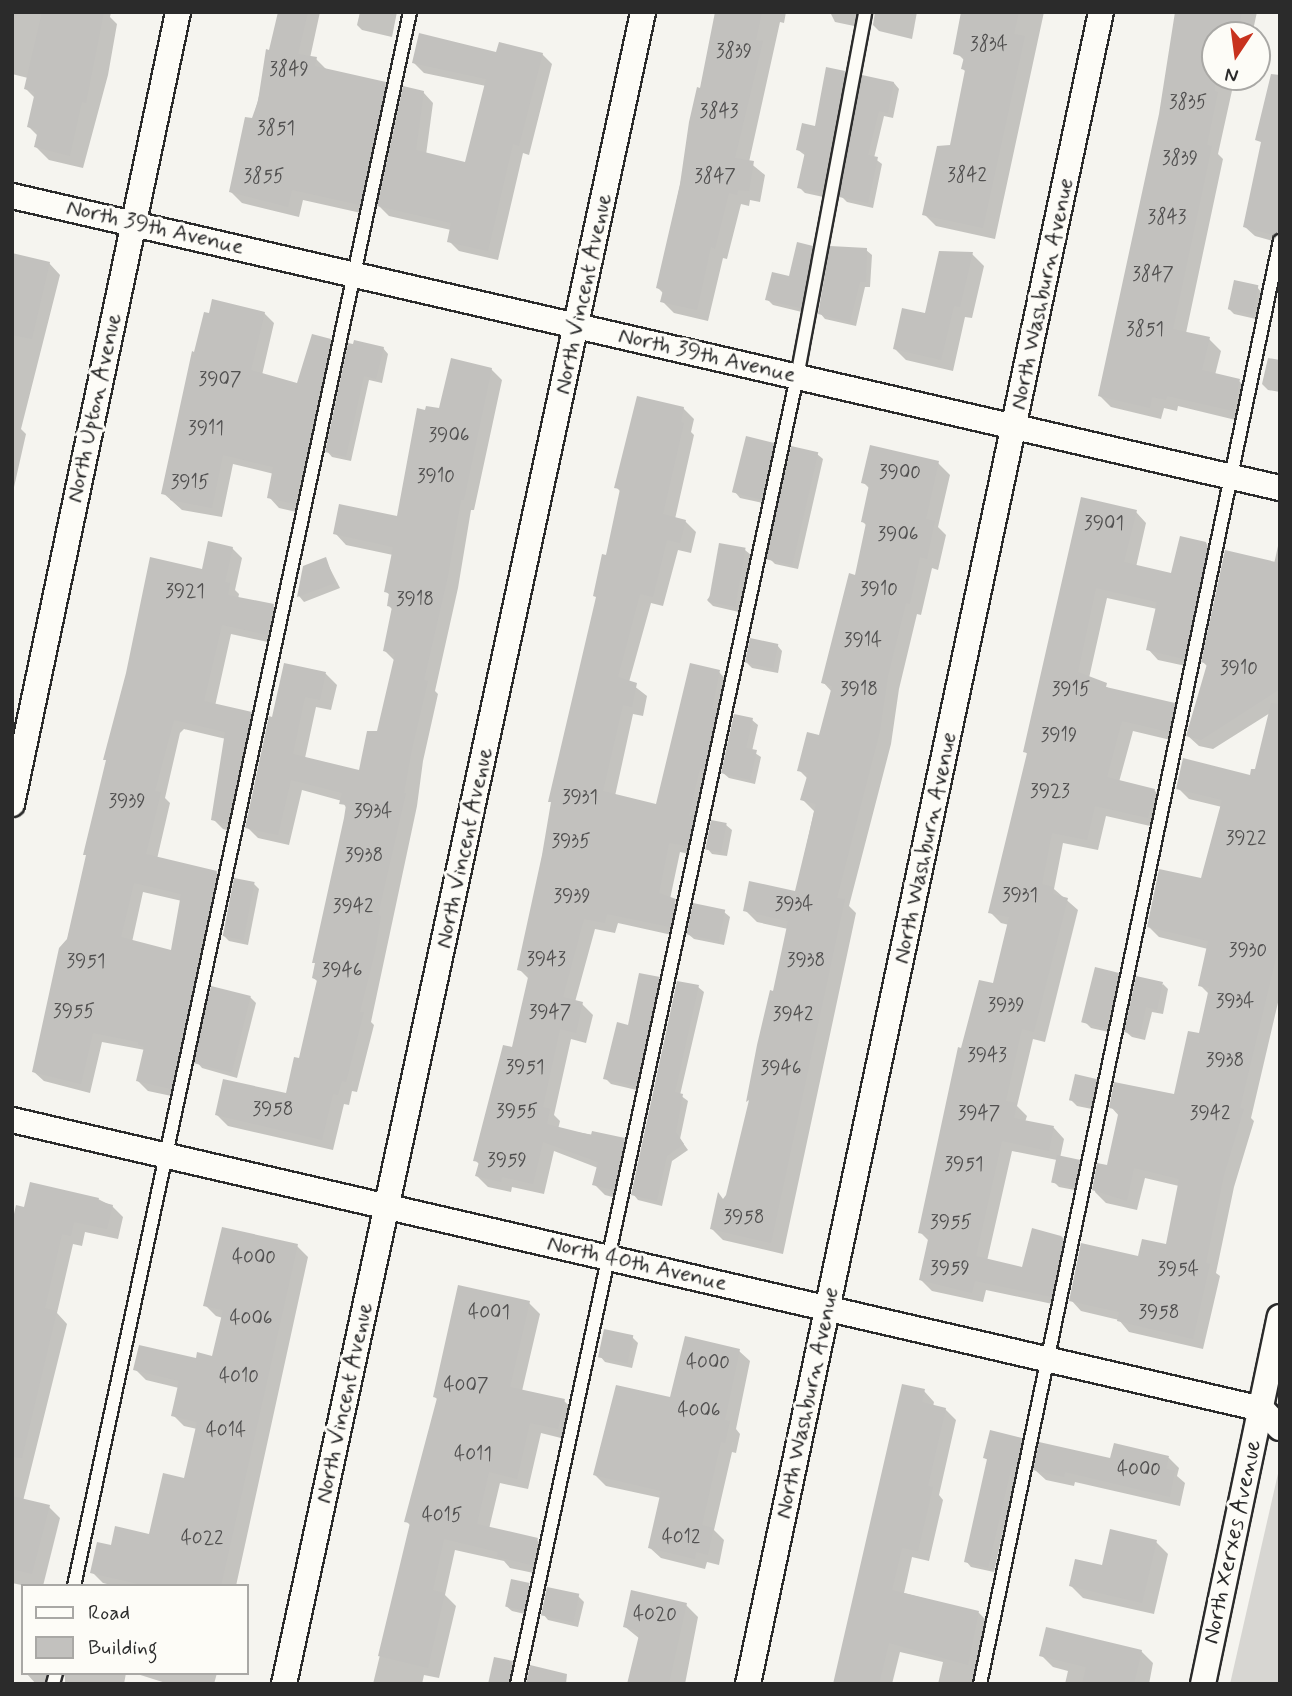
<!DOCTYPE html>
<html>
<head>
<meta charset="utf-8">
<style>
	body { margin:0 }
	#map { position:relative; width:1292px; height:1696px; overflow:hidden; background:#f5f4ef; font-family:Mynerve,sans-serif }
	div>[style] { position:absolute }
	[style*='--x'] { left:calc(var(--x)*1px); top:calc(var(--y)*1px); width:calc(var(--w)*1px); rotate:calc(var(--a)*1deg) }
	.green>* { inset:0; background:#d7d6d2 }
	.shadow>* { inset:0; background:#0003 }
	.building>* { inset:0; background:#c2c1be; transform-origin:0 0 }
	.roads { filter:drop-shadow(2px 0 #2b2b2b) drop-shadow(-2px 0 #2b2b2b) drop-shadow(0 2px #2b2b2b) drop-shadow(0 -2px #2b2b2b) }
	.lane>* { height:12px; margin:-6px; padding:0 6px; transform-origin:6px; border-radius:6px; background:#fdfcf7 }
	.street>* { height:24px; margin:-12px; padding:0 12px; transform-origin:12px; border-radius:12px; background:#fdfcf7 }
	span { translate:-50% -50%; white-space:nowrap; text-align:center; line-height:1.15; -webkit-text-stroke:6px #fdfcf7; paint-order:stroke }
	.number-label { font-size:19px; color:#515050 }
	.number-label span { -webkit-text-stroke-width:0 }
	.street-label { font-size:23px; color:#2b2b2b }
	.frame { position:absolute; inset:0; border:14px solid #2b2b2b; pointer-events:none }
	.legend { position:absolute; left:21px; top:1584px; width:228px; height:91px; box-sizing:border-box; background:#fdfcf7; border:2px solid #a9a8a5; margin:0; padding:9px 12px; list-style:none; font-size:21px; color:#2b2b2b }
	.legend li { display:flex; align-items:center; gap:14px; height:35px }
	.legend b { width:35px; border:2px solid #a9a8a5 }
	.north { position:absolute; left:1201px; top:21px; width:70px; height:70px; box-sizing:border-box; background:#fdfcf7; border:2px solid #a9a8a5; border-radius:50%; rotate:193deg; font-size:19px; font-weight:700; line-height:28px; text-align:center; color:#2b2b2b }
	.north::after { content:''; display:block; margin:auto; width:24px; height:32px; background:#c8321e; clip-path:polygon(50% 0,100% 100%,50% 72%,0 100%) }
</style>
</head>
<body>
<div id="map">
	<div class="green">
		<i style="clip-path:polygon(1280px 1465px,1280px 1684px,1230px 1684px)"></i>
	</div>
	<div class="shadow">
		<i style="clip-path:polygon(12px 12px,111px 12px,110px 17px,117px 24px,108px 75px,83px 168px,49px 160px,36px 147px,39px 137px,29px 127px,35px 98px,26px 89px,28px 78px,12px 74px)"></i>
		<i style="clip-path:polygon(280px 12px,320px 12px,310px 58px,316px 59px,327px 70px,385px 84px,396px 95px,370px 215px,303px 200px,299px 217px,242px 203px,231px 192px,253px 120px)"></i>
		<i style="clip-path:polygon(360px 12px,397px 12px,392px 37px,362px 30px,357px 25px)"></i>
		<i style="clip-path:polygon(717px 12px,786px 12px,784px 23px,780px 22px,749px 162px,765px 175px,760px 202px,750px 200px,749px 206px,741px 204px,727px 259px,723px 258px,708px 321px,674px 313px,662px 301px,664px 294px,658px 288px)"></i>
		<i style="clip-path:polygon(830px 12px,863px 12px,859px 27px,835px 22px)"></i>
		<i style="clip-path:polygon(875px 12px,917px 12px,912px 39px,879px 31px,873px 25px)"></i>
		<i style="clip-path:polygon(967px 12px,1044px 12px,995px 239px,936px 226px,924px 214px,952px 147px,966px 72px,963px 69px,965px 61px,959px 55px)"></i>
		<i style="clip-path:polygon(1177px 12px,1257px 12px,1252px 35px,1215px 35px,1215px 77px,1243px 77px,1235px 77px,1218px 154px,1223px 159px,1186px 333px,1209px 339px,1221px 351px,1215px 375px,1239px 381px,1251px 392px,1244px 422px,1178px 406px,1177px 411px,1164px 408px,1161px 419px,1111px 407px,1100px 396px,1161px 114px)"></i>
		<i style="clip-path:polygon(498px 54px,542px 54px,552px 64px,529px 155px,523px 153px,498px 260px,459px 251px,449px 241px,451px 230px,389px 216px,379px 206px,423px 92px,433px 103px,426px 155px,466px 164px,486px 86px,424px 73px,414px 63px)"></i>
		<i style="clip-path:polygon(844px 73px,850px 78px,828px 198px,805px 193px,799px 187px,806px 156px,798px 150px,816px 128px)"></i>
		<i style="clip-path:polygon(864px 77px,894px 83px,899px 89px,893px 118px,884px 116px,874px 158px,882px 164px,873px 208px,847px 202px,841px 196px)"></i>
		<i style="clip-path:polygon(1280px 97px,1280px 243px,1255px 236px,1245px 227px)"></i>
		<i style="clip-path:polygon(809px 247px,815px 253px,806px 313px,773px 305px,767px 299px,790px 278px)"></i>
		<i style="clip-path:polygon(866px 250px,872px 255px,870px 287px,865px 287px,856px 326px,825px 319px,820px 313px)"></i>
		<i style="clip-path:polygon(972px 254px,984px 266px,972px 318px,965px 317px,953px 371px,906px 360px,894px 348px,926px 315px)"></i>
		<i style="clip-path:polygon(12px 255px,49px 263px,60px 275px,21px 429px,26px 434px,12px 496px)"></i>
		<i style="clip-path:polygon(1257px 287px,1262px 293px,1256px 319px,1234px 314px,1228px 308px)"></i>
		<i style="clip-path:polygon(264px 313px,274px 323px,262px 375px,299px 385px,330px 340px,341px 351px,305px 514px,279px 508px,269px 497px,274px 474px,233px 464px,222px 517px,182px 510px,163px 493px)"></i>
		<i style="clip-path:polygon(350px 345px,383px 348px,388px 354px,382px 383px,369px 380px,351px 461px,332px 457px,327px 451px)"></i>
		<i style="clip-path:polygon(1268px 358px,1280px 360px,1280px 392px,1268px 390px,1262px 384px)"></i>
		<i style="clip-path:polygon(491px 369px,502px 380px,474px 510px,471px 510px,458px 588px,435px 691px,438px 694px,423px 761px,417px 806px,371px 1022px,374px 1025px,357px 1092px,352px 1091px,349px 1105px,344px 1104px,333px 1150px,228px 1126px,217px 1115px,287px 1096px,301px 1060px,319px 983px,314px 978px,347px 809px,342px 801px,302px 790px,289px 845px,258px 838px,247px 827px,286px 665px,326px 674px,337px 685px,331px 710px,316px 707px,305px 758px,360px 772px,378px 733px,395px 661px,385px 651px,394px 611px,389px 606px,391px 596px,385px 591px,393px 555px,346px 545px,335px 533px,398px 518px,440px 411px)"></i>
		<i style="clip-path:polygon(683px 408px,694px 419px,691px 432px,694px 435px,675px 519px,685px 521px,696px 532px,691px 553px,678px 550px,663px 606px,651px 603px,629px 682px,647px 696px,643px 716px,633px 714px,615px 796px,658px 806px,719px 672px,729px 683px,698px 856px,680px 852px,670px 899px,686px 912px,681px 937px,618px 923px,615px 933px,595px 929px,575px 1002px,582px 1004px,593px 1015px,586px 1043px,571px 1039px,554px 1115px,560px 1121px,558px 1129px,624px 1140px,635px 1150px,624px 1200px,605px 1195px,594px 1184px,598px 1168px,554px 1151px,544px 1194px,512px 1187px,511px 1192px,488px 1187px,477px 1176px,480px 1165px,475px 1160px,513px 1049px,529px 979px,519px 969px,553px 804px,550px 801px,621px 492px,616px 487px)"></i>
		<i style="clip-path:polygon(773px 444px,779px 450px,767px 504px,740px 498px,735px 492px)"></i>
		<i style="clip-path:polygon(817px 454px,823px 459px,798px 569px,775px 564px,769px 558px)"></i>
		<i style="clip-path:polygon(938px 463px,950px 475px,938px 527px,946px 535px,938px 570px,932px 568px,921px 615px,917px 614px,899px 689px,891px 744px,849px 906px,856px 913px,783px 1254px,723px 1240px,711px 1228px,727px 1196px,750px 1103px,759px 1046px,775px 993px,788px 929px,757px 922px,745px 910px,796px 893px,814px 811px,802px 799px,808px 779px,799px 770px,821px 737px,832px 692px,823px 682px,857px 577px,867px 526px,863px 522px,870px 489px,863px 482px)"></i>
		<i style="clip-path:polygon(1083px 500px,1136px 512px,1146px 523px,1136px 567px,1173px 575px,1205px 544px,1216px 555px,1195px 668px,1158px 660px,1148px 649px,1157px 609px,1107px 598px,1089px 678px,1112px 690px,1174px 704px,1185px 715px,1179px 742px,1133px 731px,1119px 782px,1154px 790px,1165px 801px,1159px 828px,1106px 816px,1098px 850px,1063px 843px,1054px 889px,1078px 910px,1045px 1042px,1033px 1039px,1017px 1106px,1027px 1116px,1025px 1122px,1054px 1128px,1064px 1139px,1060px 1158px,1079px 1161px,1085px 1167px,1080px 1191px,1059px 1187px,1053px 1181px,1057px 1160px,1012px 1151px,987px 1261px,1024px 1269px,1060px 1238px,1074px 1251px,1062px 1306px,986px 1290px,983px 1302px,932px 1291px,921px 1280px,930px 1242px,920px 1232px,963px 1050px,994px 985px,1009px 925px,1001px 923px,990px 912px,1028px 755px,1025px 751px)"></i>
		<i style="clip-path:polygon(1278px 546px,1280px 994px,1251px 1118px,1254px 1121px,1234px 1187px,1216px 1273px,1220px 1276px,1203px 1349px,1129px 1332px,1119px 1320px,1081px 1311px,1071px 1300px,1139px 1258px,1167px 1246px,1179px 1186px,1145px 1178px,1137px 1210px,1106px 1203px,1095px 1192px,1099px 1165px,1109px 1167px,1120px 1117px,1111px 1107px,1175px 1096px,1200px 1035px,1210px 995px,1200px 985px,1208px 949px,1159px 937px,1149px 927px,1203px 880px,1222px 807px,1189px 799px,1178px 788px,1251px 777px,1256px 771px,1270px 713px,1213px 749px,1199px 746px,1188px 736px,1208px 667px,1203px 662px,1274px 564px)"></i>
		<i style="clip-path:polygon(evenodd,232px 548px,242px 558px,235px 590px,239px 594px,238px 599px,273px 606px,283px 616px,277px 644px,231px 634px,215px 706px,251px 714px,261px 724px,237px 833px,223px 829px,213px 819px,226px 739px,184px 729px,180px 733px,165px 798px,170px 803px,157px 859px,216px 872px,226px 882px,181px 1098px,148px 1091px,138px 1081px,145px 1050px,102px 1042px,90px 1093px,44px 1081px,34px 1072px,88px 857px,85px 854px,107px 761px,105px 759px,203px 571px,232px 548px,143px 892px,182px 901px,172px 952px,132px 942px,143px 892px)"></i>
		<i style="clip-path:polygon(745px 550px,751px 555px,739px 612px,713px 606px,707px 600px)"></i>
		<i style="clip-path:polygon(325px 559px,340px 588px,304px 602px,299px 596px,304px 567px)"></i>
		<i style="clip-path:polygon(777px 645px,782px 651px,778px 673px,752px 668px,747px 663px)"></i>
		<i style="clip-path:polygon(752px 720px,758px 725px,752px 751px,761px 757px,755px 784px,729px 778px,723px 773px)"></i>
		<i style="clip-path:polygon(726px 825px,732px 830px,727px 856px,712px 854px,707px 848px)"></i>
		<i style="clip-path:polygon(254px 884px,259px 889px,248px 945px,229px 941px,224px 936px)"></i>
		<i style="clip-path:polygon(724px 912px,730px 917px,724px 945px,694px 939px,688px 934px)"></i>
		<i style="clip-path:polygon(1118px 974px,1124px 980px,1113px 1033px,1091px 1028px,1085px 1022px)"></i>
		<i style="clip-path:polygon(659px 979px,664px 984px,641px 1091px,611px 1084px,605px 1078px,629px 1027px)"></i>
		<i style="clip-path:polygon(1163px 984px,1168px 989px,1163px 1014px,1152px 1012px,1145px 1040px,1132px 1037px,1126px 1032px)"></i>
		<i style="clip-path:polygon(698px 987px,704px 992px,680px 1095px,688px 1101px,680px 1139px,688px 1150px,672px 1161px,662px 1206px,638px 1200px,633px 1194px)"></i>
		<i style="clip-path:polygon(250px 997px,256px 1003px,237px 1078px,202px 1068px,197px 1062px)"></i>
		<i style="clip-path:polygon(1096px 1080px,1102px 1086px,1097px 1110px,1077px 1106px,1072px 1101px)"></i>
		<i style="clip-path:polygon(98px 1199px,112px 1206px,123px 1217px,118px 1239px,85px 1232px,82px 1246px,73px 1244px,57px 1313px,67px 1324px,23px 1501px,49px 1507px,60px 1518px,43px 1586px,26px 1586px,12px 1583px,12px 1258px)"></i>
		<i style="clip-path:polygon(297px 1246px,308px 1257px,236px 1586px,115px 1586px,103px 1583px,92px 1572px,112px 1547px,150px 1536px,185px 1480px,197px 1429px,184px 1426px,173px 1415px,179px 1388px,146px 1380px,135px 1369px,214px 1358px,223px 1318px,216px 1316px,205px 1305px)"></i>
		<i style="clip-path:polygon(529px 1303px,540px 1314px,522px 1391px,564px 1401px,576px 1412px,569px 1440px,541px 1433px,528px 1489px,500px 1483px,489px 1529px,537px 1540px,548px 1551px,543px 1575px,510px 1568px,504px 1561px,455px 1550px,445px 1595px,456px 1606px,439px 1678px,424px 1675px,422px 1684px,373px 1684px,411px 1526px,406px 1521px,438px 1400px,435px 1397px)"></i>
		<i style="clip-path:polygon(632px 1337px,638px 1343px,632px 1368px,605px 1362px,600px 1356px)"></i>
		<i style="clip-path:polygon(739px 1351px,750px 1361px,736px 1429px,740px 1434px,736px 1453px,732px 1452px,714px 1530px,724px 1540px,719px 1565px,707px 1562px,705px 1569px,661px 1558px,650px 1548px,661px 1498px,606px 1486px,595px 1475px,671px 1399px)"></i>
		<i style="clip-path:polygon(924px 1391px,934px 1402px,933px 1407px,945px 1409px,956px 1420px,939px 1495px,943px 1500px,929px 1561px,912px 1557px,904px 1593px,979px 1613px,989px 1623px,977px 1684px,938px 1684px,943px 1662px,900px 1652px,892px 1684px,835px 1684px)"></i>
		<i style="clip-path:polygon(1021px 1440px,1027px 1445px,1022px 1471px,1017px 1470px,994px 1572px,971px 1567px,966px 1561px,989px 1461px,985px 1458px)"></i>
		<i style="clip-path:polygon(1169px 1458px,1179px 1468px,1177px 1476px,1185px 1483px,1180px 1506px,1075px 1482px,1074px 1486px,1046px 1480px,1035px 1470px,1112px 1460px)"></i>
		<i style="clip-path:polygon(1156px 1542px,1168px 1554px,1154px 1614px,1083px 1598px,1071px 1586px)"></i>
		<i style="clip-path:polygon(529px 1585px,534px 1590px,529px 1615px,512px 1611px,506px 1606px)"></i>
		<i style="clip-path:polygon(578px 1596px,584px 1602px,578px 1627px,548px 1620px,543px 1614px)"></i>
		<i style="clip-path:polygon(686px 1605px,698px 1617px,685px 1684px,629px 1684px,640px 1639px,624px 1626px)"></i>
		<i style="clip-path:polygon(1141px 1651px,1153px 1663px,1149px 1684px,1065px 1684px,1068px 1671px,1053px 1667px,1041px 1655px)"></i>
		<i style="clip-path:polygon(512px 1663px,518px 1669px,515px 1684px,489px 1684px)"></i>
		<i style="clip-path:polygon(126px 1673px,124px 1684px,65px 1684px,65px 1676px,60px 1678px,58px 1684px,36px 1684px,27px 1674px)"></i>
		<i style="clip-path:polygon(134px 1673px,217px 1673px,214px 1684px,169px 1684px)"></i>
	</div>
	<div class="building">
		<i style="clip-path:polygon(42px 12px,104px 12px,86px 103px,82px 102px,70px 156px,34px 147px,38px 130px,27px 127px,35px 92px,24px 89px)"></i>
		<i style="clip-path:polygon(278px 12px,308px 12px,298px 54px,317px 57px,315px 66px,386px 82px,360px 205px,292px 190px,288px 207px,229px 192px,245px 117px,252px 118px,258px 101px,266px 49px,269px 50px)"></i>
		<i style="clip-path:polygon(715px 12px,762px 12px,756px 40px,763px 41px,735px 158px,754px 161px,749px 191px,738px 190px,737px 195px,729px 193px,715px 249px,711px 247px,697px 310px,660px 302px,663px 290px,656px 288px,680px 184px,689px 122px,697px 87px,700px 88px)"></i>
		<i style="clip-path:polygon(961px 12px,1019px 12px,1014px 34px,1025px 36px,983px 228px,922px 215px,937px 146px,950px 145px,965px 70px,961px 69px,964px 57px,953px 54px)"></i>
		<i style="clip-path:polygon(1175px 12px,1242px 12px,1237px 35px,1215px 35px,1215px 91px,1218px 92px,1207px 145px,1212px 146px,1173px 329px,1210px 337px,1202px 370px,1240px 379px,1233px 411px,1167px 396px,1166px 400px,1152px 397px,1150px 408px,1098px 396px,1159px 114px)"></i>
		<i style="clip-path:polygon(419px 33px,496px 52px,499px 42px,543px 53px,519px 146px,513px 144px,488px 251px,447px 242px,451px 223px,377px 206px,403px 86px,424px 91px,416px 150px,465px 162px,486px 79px,412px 63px)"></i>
		<i style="clip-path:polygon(826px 67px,845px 71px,822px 193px,797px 188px,805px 152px,796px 150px,802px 123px,815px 126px)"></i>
		<i style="clip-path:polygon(1271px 74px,1280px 75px,1280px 232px,1274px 235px,1243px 227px,1261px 142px,1255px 140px)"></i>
		<i style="clip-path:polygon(862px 75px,894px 82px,888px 113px,879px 111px,868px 155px,878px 157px,868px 203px,839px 197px)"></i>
		<i style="clip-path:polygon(797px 242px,813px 246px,801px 308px,765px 300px,772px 272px,789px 276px)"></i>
		<i style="clip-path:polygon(830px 246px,867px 248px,866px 282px,860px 282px,850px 322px,818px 314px)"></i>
		<i style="clip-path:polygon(939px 251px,973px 252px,960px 307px,954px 306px,941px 360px,893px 349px,902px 308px,925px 313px)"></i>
		<i style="clip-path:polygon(12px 253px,50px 262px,32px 339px,12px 335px)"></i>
		<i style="left:1234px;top:280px;width:25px;height:30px;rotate:12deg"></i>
		<i style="clip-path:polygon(212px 299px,265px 312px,251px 370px,297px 383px,312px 334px,331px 339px,295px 504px,267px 498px,273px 467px,223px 455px,212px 508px,170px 500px,171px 496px,161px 494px,192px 351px,194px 352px,204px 312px,209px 313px)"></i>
		<i style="clip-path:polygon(354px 340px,384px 347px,376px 379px,364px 376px,346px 457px,325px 452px,348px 343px,353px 344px)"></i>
		<i style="clip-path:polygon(451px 358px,492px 368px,464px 500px,461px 500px,448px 576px,424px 680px,428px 681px,412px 749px,404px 793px,406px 793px,378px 915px,381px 916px,375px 952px,360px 1012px,364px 1012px,346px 1082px,342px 1081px,338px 1095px,333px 1094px,322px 1140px,215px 1115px,223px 1079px,286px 1093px,294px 1057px,299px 1058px,317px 980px,312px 978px,315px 963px,312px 963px,344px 818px,346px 805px,339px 804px,342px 793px,291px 780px,278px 835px,245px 828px,269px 716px,272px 717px,284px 663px,326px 672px,320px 700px,305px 697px,293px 754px,359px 770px,367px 731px,377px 731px,395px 654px,383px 651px,392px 607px,387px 606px,389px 593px,384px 592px,393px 547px,333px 534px,339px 504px,397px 516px,417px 408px,425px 410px,426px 406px,439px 408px)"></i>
		<i style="clip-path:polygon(637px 396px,684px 407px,681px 422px,684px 423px,663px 514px,686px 520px,680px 543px,667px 540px,653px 597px,640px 594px,618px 677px,637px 683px,632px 707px,623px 705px,603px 791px,656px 804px,690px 663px,720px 670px,712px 709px,717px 710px,704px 769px,700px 768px,689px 816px,694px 816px,688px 846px,669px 843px,659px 893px,676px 899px,670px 927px,607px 914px,605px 923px,584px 919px,563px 997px,583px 1002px,576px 1033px,560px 1029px,543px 1107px,550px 1109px,547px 1124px,591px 1135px,592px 1131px,625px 1138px,614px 1190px,592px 1185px,598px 1162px,543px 1142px,533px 1184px,502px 1177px,501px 1182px,475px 1176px,479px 1162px,473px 1161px,503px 1045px,512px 1047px,529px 973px,517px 970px,542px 855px,551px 802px,548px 802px,596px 597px,593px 596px,602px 554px,606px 555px,620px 489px,614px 488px)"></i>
		<i style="left:746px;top:436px;width:29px;height:58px;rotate:14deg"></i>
		<i style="clip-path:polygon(870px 445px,939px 461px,926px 519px,935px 521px,927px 559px,920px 557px,910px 604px,906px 603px,888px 676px,880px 731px,837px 898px,845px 899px,771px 1243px,710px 1229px,718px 1192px,723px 1199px,726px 1195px,749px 1100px,746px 1102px,757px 1045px,770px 990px,773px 991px,788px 921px,743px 911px,749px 881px,795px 891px,816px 804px,800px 800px,808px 773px,797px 771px,807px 732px,819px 735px,832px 686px,821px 683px,849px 573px,855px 575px,866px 523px,861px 522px,869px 485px,861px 483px)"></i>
		<i style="left:791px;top:446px;width:28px;height:116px;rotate:13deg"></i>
		<i style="clip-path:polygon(1081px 497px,1137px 510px,1124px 562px,1171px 573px,1180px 536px,1206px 542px,1208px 547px,1184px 659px,1146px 650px,1157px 602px,1096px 588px,1078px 672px,1107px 683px,1106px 687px,1175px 703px,1169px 732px,1122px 721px,1107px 777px,1155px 789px,1148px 818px,1095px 806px,1087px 840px,1052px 833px,1042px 884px,1054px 887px,1053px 894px,1068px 898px,1034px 1032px,1022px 1029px,1006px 1101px,1017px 1103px,1014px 1118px,1054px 1126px,1049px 1151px,1002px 1141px,976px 1256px,1022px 1267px,1032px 1228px,1061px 1236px,1064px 1239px,1052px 1297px,975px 1281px,972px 1293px,919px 1280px,929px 1235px,918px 1233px,958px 1047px,961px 1048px,979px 980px,993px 983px,1009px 917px,988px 913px,1027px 753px,1023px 752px)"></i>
		<i style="clip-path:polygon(evenodd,208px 541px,233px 547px,225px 582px,230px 583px,228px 595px,274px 604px,267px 635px,222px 625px,204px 701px,252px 712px,228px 824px,211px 820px,225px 732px,174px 720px,155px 791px,161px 792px,146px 854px,217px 871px,171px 1089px,136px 1081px,144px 1047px,138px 1045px,138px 1042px,93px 1033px,81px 1084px,32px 1072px,59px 948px,67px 939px,86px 855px,83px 855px,106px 760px,103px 760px,126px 673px,150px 557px,202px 569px,208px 541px,134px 883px,181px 894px,171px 950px,121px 937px,134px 883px)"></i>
		<i style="left:719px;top:543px;width:27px;height:60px;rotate:10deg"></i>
		<i style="clip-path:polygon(1225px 550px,1280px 563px,1280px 689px,1201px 740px,1186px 736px,1207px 664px,1201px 662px)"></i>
		<i style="clip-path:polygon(326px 557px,335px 583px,297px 597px,303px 566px)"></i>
		<i style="left:750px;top:638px;width:29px;height:25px;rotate:12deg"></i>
		<i style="clip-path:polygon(1271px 703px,1280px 704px,1280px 941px,1240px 1108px,1244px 1109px,1224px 1175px,1206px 1263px,1210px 1264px,1193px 1339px,1117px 1321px,1119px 1312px,1069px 1301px,1081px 1243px,1138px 1256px,1142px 1239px,1166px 1244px,1179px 1179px,1134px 1168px,1127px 1201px,1092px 1190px,1097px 1163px,1107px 1165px,1119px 1110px,1109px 1108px,1114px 1082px,1174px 1094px,1188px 1031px,1199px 1033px,1209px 988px,1198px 986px,1208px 941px,1147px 927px,1159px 869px,1201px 878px,1222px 800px,1176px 789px,1183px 758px,1250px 775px,1251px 769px,1255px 769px)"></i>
		<i style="clip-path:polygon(734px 714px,753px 718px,746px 748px,757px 750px,750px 780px,721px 773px)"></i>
		<i style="left:711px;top:820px;width:16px;height:30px;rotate:11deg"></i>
		<i style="left:234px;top:878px;width:21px;height:59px;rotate:11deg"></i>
		<i style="left:693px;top:903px;width:33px;height:32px;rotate:12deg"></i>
		<i style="left:1095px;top:967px;width:25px;height:57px;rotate:14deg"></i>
		<i style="clip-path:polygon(639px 973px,660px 977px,636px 1086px,603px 1079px,617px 1022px,628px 1025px)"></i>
		<i style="clip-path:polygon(1136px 976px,1163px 982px,1157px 1010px,1146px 1007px,1140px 1036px,1124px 1032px)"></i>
		<i style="clip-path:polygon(677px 981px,699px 985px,675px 1092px,683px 1094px,676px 1132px,684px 1144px,667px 1156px,657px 1201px,631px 1195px)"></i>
		<i style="left:211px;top:986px;width:41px;height:79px;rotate:14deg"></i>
		<i style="left:1075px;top:1074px;width:23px;height:27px;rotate:13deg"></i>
		<i style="left:1057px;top:1155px;width:24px;height:28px;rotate:12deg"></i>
		<i style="clip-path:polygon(30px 1182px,99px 1198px,98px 1201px,113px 1205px,107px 1229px,74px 1222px,71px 1236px,62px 1234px,45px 1308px,57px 1311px,22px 1458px,12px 1457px,12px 1223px,16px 1205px,24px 1207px)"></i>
		<i style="clip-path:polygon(222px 1227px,298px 1244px,221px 1586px,147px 1586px,90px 1573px,97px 1542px,111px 1545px,115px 1526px,149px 1534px,163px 1473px,184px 1478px,197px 1422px,171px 1416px,179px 1381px,133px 1370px,139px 1345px,196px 1358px,197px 1352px,212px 1356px,223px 1310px,203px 1306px)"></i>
		<i style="clip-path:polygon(458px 1285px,530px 1301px,510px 1387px,565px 1399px,558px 1429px,530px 1423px,517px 1479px,489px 1472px,477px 1524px,538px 1538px,531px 1565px,497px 1557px,498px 1552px,444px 1539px,433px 1590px,445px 1593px,428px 1668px,378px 1656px,410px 1523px,404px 1522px,437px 1398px,433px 1397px)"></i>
		<i style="left:604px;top:1329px;width:30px;height:29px;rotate:12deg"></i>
		<i style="clip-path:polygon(685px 1336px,740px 1349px,725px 1420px,730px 1421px,725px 1443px,721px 1442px,702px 1525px,714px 1528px,708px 1555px,696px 1552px,695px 1559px,648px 1548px,661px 1491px,593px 1475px,616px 1385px,670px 1397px)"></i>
		<i style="clip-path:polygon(902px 1384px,925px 1389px,922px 1402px,946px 1408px,928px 1486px,933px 1487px,918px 1551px,902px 1548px,892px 1590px,979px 1611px,968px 1665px,889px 1643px,879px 1684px,833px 1684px)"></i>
		<i style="clip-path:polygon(990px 1430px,1022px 1438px,1016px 1466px,1012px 1465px,988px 1568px,964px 1562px,987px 1459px,983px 1458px)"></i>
		<i style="clip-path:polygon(1039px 1442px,1110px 1458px,1114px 1443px,1169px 1456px,1166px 1469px,1175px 1471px,1170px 1497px,1065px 1472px,1064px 1477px,1033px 1470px)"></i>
		<i style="clip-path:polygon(12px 1496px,50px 1505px,32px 1574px,12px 1569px)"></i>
		<i style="clip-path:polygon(1110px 1529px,1157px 1540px,1142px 1603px,1069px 1586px,1075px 1559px,1102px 1565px)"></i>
		<i style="left:511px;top:1579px;width:19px;height:28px;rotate:12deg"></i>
		<i style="left:547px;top:1587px;width:33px;height:29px;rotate:12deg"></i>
		<i style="clip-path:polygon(631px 1590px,687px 1603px,669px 1684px,627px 1684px,640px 1631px,623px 1627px)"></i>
		<i style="clip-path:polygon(1046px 1627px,1142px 1650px,1134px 1684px,1082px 1684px,1086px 1667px,1039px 1656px)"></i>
		<i style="clip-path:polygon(494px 1657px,513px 1661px,508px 1684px,488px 1684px)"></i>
		<i style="clip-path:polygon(530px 1665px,567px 1674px,566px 1684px,526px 1684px)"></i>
	</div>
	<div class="roads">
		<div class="lane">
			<i style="--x:74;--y:1586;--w:1609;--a:-77.95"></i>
			<i style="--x:53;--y:1684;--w:11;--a:-75"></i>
			<i style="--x:517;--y:1684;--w:1337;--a:-77.91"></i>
			<i style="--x:797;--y:377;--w:371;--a:-79.4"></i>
			<i style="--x:980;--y:1684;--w:1474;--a:-78.26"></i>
		</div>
		<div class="street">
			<i style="--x:12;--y:196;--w:1301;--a:12.97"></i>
			<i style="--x:12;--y:804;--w:809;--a:-78.16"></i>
			<i style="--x:12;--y:1120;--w:1283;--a:13.02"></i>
			<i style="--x:1262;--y:1409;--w:26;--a:47"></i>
			<i style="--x:284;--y:1684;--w:1710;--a:-77.88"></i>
			<i style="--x:748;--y:1684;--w:1709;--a:-78.08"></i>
			<i style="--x:1203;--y:1684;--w:375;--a:-78.2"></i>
		</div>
	</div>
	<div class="number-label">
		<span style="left:989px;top:45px">3834</span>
		<span style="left:734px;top:52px">3839</span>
		<span style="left:289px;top:70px">3849</span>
		<span style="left:1188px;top:103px">3835</span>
		<span style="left:719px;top:112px">3843</span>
		<span style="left:276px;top:129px">3851</span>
		<span style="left:1180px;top:159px">3839</span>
		<span style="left:967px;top:176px">3842</span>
		<span style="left:264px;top:177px">3855</span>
		<span style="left:715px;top:177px">3847</span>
		<span style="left:1167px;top:218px">3843</span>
		<span style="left:1153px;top:275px">3847</span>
		<span style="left:1145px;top:330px">3851</span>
		<span style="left:220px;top:380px">3907</span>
		<span style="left:206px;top:429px">3911</span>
		<span style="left:449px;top:436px">3906</span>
		<span style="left:900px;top:473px">3900</span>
		<span style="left:436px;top:477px">3910</span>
		<span style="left:190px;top:483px">3915</span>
		<span style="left:1104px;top:524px">3901</span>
		<span style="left:898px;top:535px">3906</span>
		<span style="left:879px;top:590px">3910</span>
		<span style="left:185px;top:592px">3921</span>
		<span style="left:415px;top:600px">3918</span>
		<span style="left:863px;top:641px">3914</span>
		<span style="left:1239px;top:669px">3910</span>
		<span style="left:859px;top:690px">3918</span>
		<span style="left:1071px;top:690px">3915</span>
		<span style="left:1059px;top:736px">3919</span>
		<span style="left:1050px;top:792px">3923</span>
		<span style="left:580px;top:798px">3931</span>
		<span style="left:127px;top:802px">3939</span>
		<span style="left:373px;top:812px">3934</span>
		<span style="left:1246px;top:839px">3922</span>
		<span style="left:571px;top:842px">3935</span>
		<span style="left:364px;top:856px">3938</span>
		<span style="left:1020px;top:896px">3931</span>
		<span style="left:572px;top:897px">3939</span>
		<span style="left:794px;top:905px">3934</span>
		<span style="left:353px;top:907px">3942</span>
		<span style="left:1248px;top:951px">3930</span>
		<span style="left:546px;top:960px">3943</span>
		<span style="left:806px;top:961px">3938</span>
		<span style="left:86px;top:962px">3951</span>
		<span style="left:342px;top:971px">3946</span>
		<span style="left:1235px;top:1002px">3934</span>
		<span style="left:1006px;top:1006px">3939</span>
		<span style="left:74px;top:1012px">3955</span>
		<span style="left:550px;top:1013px">3947</span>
		<span style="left:793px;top:1015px">3942</span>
		<span style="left:987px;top:1056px">3943</span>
		<span style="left:1225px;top:1061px">3938</span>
		<span style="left:525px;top:1068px">3951</span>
		<span style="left:781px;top:1069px">3946</span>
		<span style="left:273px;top:1110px">3958</span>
		<span style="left:517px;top:1112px">3955</span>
		<span style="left:979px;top:1114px">3947</span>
		<span style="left:1210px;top:1114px">3942</span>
		<span style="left:507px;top:1161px">3959</span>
		<span style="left:964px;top:1165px">3951</span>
		<span style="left:744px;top:1218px">3958</span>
		<span style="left:951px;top:1223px">3955</span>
		<span style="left:254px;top:1258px">4000</span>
		<span style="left:950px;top:1269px">3959</span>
		<span style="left:1178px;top:1270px">3954</span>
		<span style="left:489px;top:1313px">4001</span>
		<span style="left:1159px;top:1313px">3958</span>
		<span style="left:251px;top:1319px">4006</span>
		<span style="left:708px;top:1363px">4000</span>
		<span style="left:239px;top:1377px">4010</span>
		<span style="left:466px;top:1386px">4007</span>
		<span style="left:699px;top:1411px">4006</span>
		<span style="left:226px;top:1431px">4014</span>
		<span style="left:473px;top:1455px">4011</span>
		<span style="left:1139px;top:1470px">4000</span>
		<span style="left:442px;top:1516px">4015</span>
		<span style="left:681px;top:1538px">4012</span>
		<span style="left:202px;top:1539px">4022</span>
		<span style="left:655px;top:1615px">4020</span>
	</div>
	<div class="street-label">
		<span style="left:155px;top:228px;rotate:13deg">North 39th Avenue</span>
		<span style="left:584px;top:294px;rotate:-78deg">North Vincent Avenue</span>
		<span style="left:1043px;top:294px;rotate:-78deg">North Washburn Avenue</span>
		<span style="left:707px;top:356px;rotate:13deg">North 39th Avenue</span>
		<span style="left:95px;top:408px;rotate:-78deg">North Upton Avenue</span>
		<span style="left:465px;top:848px;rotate:-78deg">North Vincent Avenue</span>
		<span style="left:926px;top:848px;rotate:-78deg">North Washburn Avenue</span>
		<span style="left:637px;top:1264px;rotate:13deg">North 40th Avenue</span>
		<span style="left:345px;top:1403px;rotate:-78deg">North Vincent Avenue</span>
		<span style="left:808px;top:1403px;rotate:-78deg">North Washburn Avenue</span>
		<span style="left:1233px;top:1542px;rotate:-78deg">North Xerxes Avenue</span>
	</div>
	<div class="frame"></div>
	<ul class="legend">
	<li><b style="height:9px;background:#fdfcf7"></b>Road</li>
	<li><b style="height:19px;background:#c2c1be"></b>Building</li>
	</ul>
	<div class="north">N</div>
</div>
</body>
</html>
